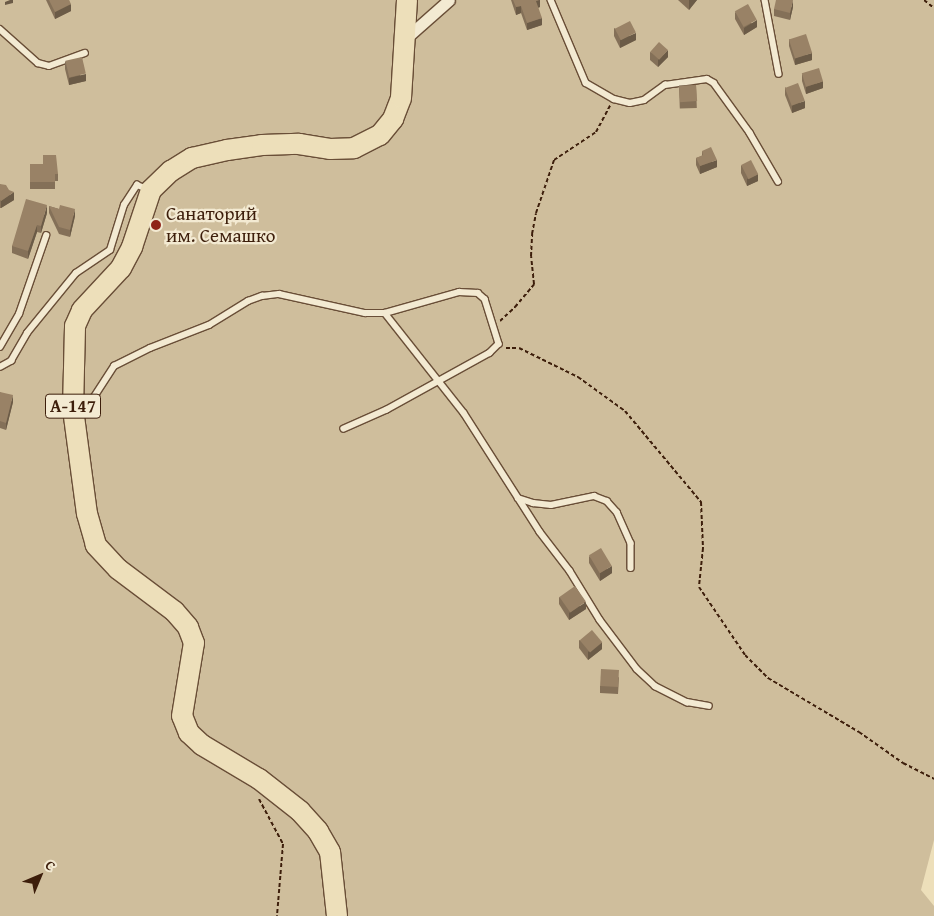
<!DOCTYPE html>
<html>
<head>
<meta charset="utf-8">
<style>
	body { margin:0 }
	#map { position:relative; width:934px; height:916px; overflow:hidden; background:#eddfba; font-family:"Gentium Book Plus",serif }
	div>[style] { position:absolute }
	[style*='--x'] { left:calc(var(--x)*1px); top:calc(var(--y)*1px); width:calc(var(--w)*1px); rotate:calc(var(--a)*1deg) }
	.green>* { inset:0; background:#cfbe9c }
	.path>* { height:2px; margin-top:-1px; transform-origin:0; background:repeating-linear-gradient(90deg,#3d1e0b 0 4px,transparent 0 6.5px) }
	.roads { filter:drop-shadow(1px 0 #694e37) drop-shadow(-1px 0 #694e37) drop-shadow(0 1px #694e37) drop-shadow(0 -1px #694e37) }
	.service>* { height:5.5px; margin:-2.75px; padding:0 2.75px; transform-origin:2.75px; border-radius:2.75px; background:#f3ead2 }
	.minor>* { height:11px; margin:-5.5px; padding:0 5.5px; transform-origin:5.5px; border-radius:5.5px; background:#f3ead2 }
	.trunk>* { height:20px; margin:-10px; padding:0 10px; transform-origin:10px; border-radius:10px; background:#eddfba }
	.wall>* { inset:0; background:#847058; transform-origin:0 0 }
	.shaded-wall>* { inset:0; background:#6b5b47 }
	.building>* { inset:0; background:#998266; transform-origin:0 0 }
	.dots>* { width:14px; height:14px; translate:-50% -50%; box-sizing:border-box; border:2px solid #f3ead2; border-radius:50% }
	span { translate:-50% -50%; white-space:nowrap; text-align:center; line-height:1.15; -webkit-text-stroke:4.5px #f3ead2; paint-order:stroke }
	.shield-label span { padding:1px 4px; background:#f3ead2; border:1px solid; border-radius:4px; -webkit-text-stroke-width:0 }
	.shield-label { font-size:18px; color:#3d1e0b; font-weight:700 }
	.poi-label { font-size:19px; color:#3d1e0b }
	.left { translate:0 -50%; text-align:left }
	.north { position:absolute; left:15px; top:851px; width:50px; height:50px; -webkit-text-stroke:4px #f3ead2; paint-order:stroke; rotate:45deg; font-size:14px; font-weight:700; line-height:20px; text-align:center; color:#3d1e0b }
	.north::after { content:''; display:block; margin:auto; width:18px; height:22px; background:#3d1e0b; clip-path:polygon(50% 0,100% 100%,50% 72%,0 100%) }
</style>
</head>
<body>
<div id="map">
	<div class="green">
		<i style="clip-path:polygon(0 0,934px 0,934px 840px,921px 890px,934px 906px,934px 916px,0 916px)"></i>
	</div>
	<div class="path">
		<i style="--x:924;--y:0;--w:13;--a:39"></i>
		<i style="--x:500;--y:321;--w:21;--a:-43"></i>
		<i style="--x:515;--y:307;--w:30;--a:-50"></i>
		<i style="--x:534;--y:284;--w:28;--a:-96"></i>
		<i style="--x:531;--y:256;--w:22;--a:-87"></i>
		<i style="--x:532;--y:234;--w:21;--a:-79"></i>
		<i style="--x:536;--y:213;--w:56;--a:-71.2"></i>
		<i style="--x:554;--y:160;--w:50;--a:-33.7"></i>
		<i style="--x:596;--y:132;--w:30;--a:-62"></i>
		<i style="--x:506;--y:348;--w:13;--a:0"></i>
		<i style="--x:519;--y:348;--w:66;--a:26.2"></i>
		<i style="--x:578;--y:377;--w:58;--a:35.9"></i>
		<i style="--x:625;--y:411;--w:119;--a:50.1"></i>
		<i style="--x:701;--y:502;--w:46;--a:87.5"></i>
		<i style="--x:703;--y:548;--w:39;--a:96"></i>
		<i style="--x:699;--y:587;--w:82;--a:55.9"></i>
		<i style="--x:745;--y:655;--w:33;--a:45"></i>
		<i style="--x:768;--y:678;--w:106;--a:30.7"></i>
		<i style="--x:859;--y:732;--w:54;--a:35.2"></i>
		<i style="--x:903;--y:763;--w:35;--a:27"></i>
		<i style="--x:259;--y:799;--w:51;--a:61.9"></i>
		<i style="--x:283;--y:844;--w:72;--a:94.8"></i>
	</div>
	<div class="roads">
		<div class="service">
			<i style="--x:551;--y:0;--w:90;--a:67.1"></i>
			<i style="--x:586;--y:83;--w:32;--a:30"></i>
			<i style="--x:614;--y:99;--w:16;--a:14"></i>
			<i style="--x:630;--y:103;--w:14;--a:-12"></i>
			<i style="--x:644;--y:100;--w:26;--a:-36"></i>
			<i style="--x:665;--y:85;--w:42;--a:-8.1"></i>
			<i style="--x:707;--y:79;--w:8;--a:30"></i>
			<i style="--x:714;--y:83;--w:62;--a:54.2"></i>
			<i style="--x:750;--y:133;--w:56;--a:59.7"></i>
			<i style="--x:765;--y:0;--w:75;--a:79.3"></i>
			<i style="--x:0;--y:29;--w:51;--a:41.8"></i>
			<i style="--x:38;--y:63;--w:11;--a:15"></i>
			<i style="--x:49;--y:66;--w:38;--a:-20"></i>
			<i style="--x:385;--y:313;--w:127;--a:51.7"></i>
			<i style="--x:464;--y:413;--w:141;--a:57.4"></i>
			<i style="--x:540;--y:532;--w:49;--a:52.4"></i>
			<i style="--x:570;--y:571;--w:57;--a:58.5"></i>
			<i style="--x:600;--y:620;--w:61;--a:52.9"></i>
			<i style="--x:637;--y:669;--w:25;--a:43"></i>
			<i style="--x:655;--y:686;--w:36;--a:27"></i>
			<i style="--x:687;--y:702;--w:22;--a:10"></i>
			<i style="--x:0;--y:347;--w:38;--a:-60"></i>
			<i style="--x:19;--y:314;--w:83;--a:-70.9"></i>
			<i style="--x:0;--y:367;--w:13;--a:-29"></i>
			<i style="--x:11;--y:361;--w:32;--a:-60"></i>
			<i style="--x:27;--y:333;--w:77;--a:-50.8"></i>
			<i style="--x:76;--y:273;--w:41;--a:-34.1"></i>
			<i style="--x:110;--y:250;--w:47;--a:-72.7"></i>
			<i style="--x:124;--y:205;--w:24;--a:-57"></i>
			<i style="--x:137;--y:185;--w:12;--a:20"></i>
			<i style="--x:77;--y:407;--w:20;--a:-30"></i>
			<i style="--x:94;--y:397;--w:37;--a:-57"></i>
			<i style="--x:114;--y:366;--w:40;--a:-26.6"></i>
			<i style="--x:150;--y:348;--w:63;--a:-21.3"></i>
			<i style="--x:209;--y:325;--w:46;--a:-31.6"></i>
			<i style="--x:248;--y:301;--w:15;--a:-20"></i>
			<i style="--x:262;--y:296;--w:17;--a:-7"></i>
			<i style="--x:279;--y:294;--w:88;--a:12.5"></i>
			<i style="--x:365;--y:313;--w:20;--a:0"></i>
			<i style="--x:385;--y:313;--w:77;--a:-15.8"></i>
			<i style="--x:459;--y:292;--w:19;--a:3"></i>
			<i style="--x:478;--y:293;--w:9;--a:41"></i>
			<i style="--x:485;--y:299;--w:47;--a:72.7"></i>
			<i style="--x:499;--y:344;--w:13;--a:135"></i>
			<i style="--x:490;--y:353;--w:118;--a:151"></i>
			<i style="--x:387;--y:410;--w:47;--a:156.2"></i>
			<i style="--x:518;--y:498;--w:16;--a:18"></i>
			<i style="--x:533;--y:503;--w:18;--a:6"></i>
			<i style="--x:551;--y:505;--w:44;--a:-11.8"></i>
			<i style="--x:594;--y:496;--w:14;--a:21"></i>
			<i style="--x:607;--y:501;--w:15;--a:48"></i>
			<i style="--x:617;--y:512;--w:34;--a:66"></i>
			<i style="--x:631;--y:543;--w:25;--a:90"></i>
		</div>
		<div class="minor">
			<i style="--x:406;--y:38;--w:57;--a:-41.5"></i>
		</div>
		<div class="trunk">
			<i style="--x:337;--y:916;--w:64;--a:-96.2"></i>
			<i style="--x:330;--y:852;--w:24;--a:-120"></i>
			<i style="--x:318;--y:831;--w:27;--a:-132"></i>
			<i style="--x:300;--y:811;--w:52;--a:-142"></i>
			<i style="--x:259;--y:779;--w:66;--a:-149.2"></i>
			<i style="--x:202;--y:745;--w:18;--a:-137"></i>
			<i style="--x:189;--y:733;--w:18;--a:-112"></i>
			<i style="--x:182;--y:716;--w:74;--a:-80.7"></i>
			<i style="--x:194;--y:643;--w:17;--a:-111"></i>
			<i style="--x:188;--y:627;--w:21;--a:-131"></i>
			<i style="--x:174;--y:611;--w:70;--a:-143.1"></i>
			<i style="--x:118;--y:569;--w:33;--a:-133"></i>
			<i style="--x:96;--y:545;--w:32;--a:-106"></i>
			<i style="--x:87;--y:514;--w:106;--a:-97.6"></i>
			<i style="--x:73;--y:409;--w:83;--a:-88.6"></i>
			<i style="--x:75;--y:326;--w:17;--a:-66"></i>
			<i style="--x:82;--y:310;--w:57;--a:-47.1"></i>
			<i style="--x:121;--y:268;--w:24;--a:-62"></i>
			<i style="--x:132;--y:247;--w:60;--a:-71.6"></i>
			<i style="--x:151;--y:190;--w:28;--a:-44"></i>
			<i style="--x:171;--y:171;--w:25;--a:-32"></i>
			<i style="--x:192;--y:158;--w:36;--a:-13"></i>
			<i style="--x:227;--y:150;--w:35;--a:-8"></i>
			<i style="--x:262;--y:145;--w:37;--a:-2"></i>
			<i style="--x:299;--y:144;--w:31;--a:9"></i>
			<i style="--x:330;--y:149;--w:24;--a:-2"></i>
			<i style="--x:354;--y:148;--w:29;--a:-27"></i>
			<i style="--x:380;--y:135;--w:21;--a:-51"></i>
			<i style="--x:393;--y:119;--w:22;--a:-69"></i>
			<i style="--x:401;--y:98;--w:98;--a:-86.5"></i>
		</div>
	</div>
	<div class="wall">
		<i style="clip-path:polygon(46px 0,69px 0,71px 11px,55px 19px)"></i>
		<i style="clip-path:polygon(511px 0,540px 0,540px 7px,538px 8px,542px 25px,527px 30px,521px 13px,516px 15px)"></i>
		<i style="clip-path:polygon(678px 0,697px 0,689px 10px)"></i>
		<i style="clip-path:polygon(793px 7px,790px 20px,774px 16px,774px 9px)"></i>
		<i style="clip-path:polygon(735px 12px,757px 27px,744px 35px,735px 19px)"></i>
		<i style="clip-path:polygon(614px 28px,636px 40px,620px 48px,614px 36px)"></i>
		<i style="clip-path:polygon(789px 39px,812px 60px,795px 65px,789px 46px)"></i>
		<i style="clip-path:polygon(650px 52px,668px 57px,658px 67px,650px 60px)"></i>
		<i style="clip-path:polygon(65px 61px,86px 81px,69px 85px,65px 69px)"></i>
		<i style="clip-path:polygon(802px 74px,823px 88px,806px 94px,802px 81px)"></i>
		<i style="left:696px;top:85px;width:23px;height:17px;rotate:88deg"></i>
		<i style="clip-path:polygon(785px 87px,805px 108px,792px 113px,785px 95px)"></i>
		<i style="clip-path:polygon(702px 151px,717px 167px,700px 174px,696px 165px,696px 158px,702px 156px)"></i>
		<i style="clip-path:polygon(30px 164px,58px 174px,58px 181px,55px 181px,55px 189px,30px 189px)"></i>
		<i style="clip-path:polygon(741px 165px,758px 181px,747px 186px,741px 173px)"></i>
		<i style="clip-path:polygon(0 184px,14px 200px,1px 208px,0 208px)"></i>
		<i style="clip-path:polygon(49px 206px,59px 209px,75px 216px,70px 237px,59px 234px,49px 213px)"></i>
		<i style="clip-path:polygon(47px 213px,41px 233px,37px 232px,28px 259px,12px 253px,12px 246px)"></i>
		<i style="clip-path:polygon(0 392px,13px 402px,6px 430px,0 428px)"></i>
		<i style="clip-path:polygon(589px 556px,612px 573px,600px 581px,589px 563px)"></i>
		<i style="clip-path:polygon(559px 597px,586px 609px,569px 620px,559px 604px)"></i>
		<i style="clip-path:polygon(579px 640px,602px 649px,588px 660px,579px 648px)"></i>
		<i style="clip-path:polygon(619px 677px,618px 694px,600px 693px,600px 686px)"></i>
	</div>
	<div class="shaded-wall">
		<i style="clip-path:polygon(10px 0,13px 0,13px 3px,5px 5px,5px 2px)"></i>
		<i style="clip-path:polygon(540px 0,540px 7px,536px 8px,536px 1px)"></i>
		<i style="clip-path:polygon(689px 0,697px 0,689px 10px)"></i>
		<i style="clip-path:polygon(793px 0,793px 7px,790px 20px,790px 13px)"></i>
		<i style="clip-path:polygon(71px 4px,71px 11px,55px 19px,55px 12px)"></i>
		<i style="clip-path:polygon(521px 6px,521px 13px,516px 15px,516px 7px)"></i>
		<i style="clip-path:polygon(542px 18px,542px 25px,527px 30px,527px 23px)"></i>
		<i style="clip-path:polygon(757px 20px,757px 27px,744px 35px,744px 28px)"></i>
		<i style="clip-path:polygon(636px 33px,636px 40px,620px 48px,620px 40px)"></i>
		<i style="clip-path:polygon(668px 50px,668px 57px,658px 67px,658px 60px)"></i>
		<i style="clip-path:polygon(812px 53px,812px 60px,795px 65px,795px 58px)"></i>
		<i style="clip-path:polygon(86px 74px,86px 81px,69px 85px,69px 78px)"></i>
		<i style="clip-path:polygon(823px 81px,823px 88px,806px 94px,806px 87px)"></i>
		<i style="clip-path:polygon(805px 101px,805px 108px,792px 113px,792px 105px)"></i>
		<i style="clip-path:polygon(717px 160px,717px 167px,700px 174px,700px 166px)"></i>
		<i style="clip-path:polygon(758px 174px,758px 181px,747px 186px,747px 179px)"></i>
		<i style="clip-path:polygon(14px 192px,14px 200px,1px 208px,1px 201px)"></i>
		<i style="clip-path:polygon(47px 205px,47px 213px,41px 233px,41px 226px)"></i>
		<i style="clip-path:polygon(75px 209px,75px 216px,70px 237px,70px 230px)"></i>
		<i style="clip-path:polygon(37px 225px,37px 232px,28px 259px,28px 251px)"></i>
		<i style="clip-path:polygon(13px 395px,13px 402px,6px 430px,6px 423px)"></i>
		<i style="clip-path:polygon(612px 566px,612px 573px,600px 581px,600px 573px)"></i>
		<i style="clip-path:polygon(586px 602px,586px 609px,569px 620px,569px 613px)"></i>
		<i style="clip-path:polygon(602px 642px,602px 649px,588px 660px,588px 652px)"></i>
	</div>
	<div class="building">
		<i style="clip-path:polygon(49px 0,69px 0,71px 4px,55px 12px)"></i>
		<i style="clip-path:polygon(513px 0,539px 0,536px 1px,542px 18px,527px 23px,521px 6px,516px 7px)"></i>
		<i style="clip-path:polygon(776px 0,793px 0,790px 13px,774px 9px)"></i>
		<i style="left:748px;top:4px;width:18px;height:15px;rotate:61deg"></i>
		<i style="left:630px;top:21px;width:13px;height:17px;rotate:63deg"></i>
		<i style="left:806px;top:34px;width:20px;height:18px;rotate:72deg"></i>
		<i style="left:659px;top:42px;width:12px;height:13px;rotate:42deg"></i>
		<i style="left:82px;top:57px;width:17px;height:17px;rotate:77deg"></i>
		<i style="left:819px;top:68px;width:14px;height:18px;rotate:73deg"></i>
		<i style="left:798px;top:83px;width:19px;height:14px;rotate:69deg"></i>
		<i style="left:696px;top:85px;width:16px;height:17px;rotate:86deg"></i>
		<i style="clip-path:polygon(711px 147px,717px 160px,700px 166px,696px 158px,703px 155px,702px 151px)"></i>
		<i style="clip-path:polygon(43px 155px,56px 155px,58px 174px,55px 174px,55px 182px,30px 182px,30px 164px,43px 164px)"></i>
		<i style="left:751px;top:160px;width:16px;height:11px;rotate:63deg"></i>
		<i style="clip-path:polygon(0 184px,6px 185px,9px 190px,14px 192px,1px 201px,0 200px)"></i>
		<i style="clip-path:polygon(26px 199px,47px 205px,41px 226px,37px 225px,28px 251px,12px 246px)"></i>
		<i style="clip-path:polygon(60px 205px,75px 209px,70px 230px,59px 227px,49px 206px,59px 209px)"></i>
		<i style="clip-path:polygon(0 392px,13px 395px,6px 423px,0 421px)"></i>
		<i style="left:601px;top:548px;width:21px;height:14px;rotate:59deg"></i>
		<i style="left:575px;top:586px;width:19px;height:19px;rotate:55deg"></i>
		<i style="left:592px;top:630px;width:16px;height:16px;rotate:50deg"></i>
		<i style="left:601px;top:669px;width:18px;height:17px;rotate:3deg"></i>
	</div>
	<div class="dots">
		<i style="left:156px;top:225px;background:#8f2418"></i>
	</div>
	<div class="shield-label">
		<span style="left:73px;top:406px">А-147</span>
	</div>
	<div class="poi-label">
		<span class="left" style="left:166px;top:225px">Санаторий<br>им. Семашко</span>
	</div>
	<div class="north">С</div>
</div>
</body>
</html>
